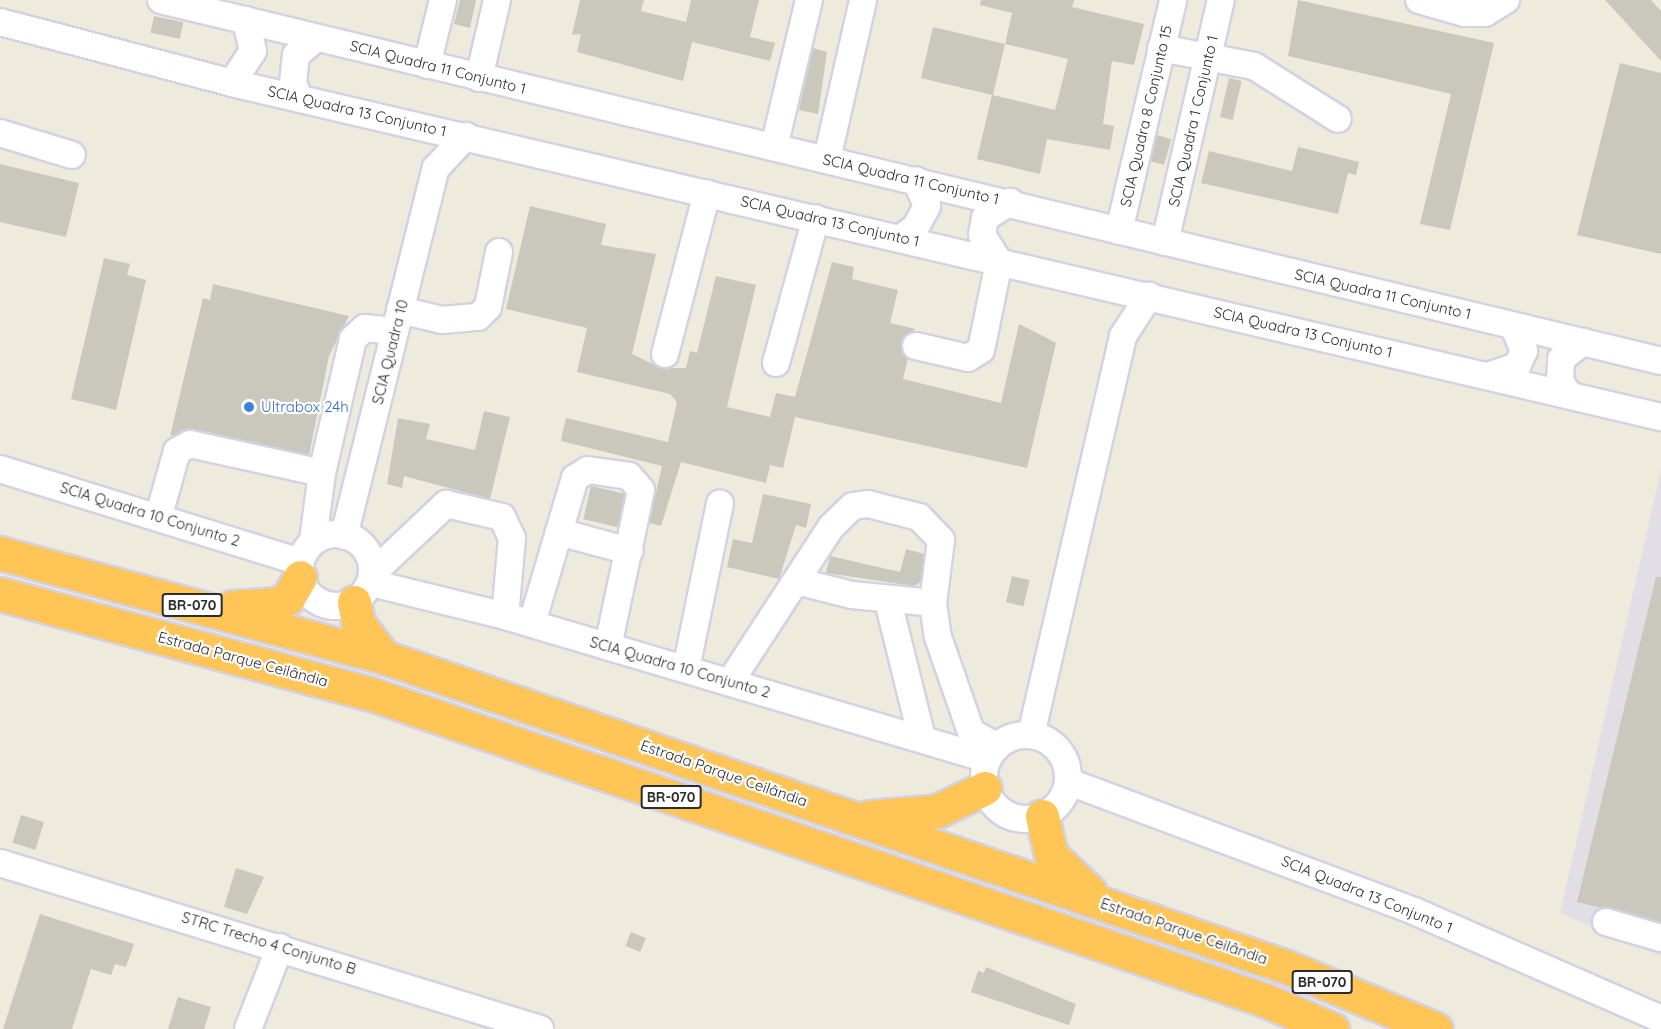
<!DOCTYPE html>
<html>
<head>
<meta charset="utf-8">
<style>
	body { margin:0 }
	#map { position:relative; width:1661px; height:1029px; overflow:hidden; background:#eeebdd; font-family:Quicksand,sans-serif }
	div>[style] { position:absolute }
	[style*='--x'] { left:calc(var(--x)*1px); top:calc(var(--y)*1px); width:calc(var(--w)*1px); rotate:calc(var(--a)*1deg) }
	.industrial>* { inset:0; background:#e2dee6 }
	.building>* { inset:0; background:#cac7bd; transform-origin:0 0 }
	.roads { filter:drop-shadow(2px 0 #d3d2e5) drop-shadow(-2px 0 #d3d2e5) drop-shadow(0 2px #d3d2e5) drop-shadow(0 -2px #d3d2e5) }
	.minor>* { height:26px; margin:-13px; padding:0 13px; transform-origin:13px; border-radius:13px; background:#fff }
	.minor>.ring { margin:-13px; padding:0; box-sizing:content-box; background:none; border:26px solid #fff; border-radius:50% }
	.highway>* { height:33px; margin:-16.5px; padding:0 16.5px; transform-origin:16.5px; border-radius:16.5px; background:#ffc557 }
	.dots>* { width:16px; height:16px; translate:-50% -50%; box-sizing:border-box; border:3px solid #fff; border-radius:50% }
	span { translate:-50% -50%; white-space:nowrap; text-align:center; line-height:1.15; -webkit-text-stroke:4.5px #fff; paint-order:stroke }
	.shield-label span { padding:2px 4px; background:#fff; border:2px solid; border-radius:4px; -webkit-text-stroke-width:0 }
	.shield-label { font-size:14px; color:#2c2c2c; font-weight:700 }
	.street-label { font-size:15px; color:#2c2c2c }
	.shop-label { font-size:15px; color:#366cbe }
	.left { translate:0 -50%; text-align:left }
</style>
</head>
<body>
<div id="map">
	<div class="industrial">
		<i style="clip-path:polygon(1661px 470px,1661px 956px,1560px 913px)"></i>
	</div>
	<div class="building">
		<i style="clip-path:polygon(460px 0,476px 0,470px 28px,454px 24px)"></i>
		<i style="clip-path:polygon(580px 0,644px 0,641px 11px,686px 22px,691px 0,759px 0,750px 37px,775px 43px,770px 61px,692px 42px,683px 81px,577px 52px,581px 34px,572px 35px)"></i>
		<i style="clip-path:polygon(evenodd,981px 0,1074px 0,1072px 7px,1144px 24px,1134px 65px,1112px 61px,1103px 124px,1114px 126px,1110px 150px,1047px 139px,1040px 174px,977px 159px,992px 95px,921px 78px,933px 27px,1005px 44px,1012px 13px,980px 5px,981px 0,1005px 44px,1068px 59px,1055px 110px,993px 95px,1005px 44px)"></i>
		<i style="clip-path:polygon(1298px 0,1494px 43px,1450px 230px,1420px 224px,1451px 94px,1288px 56px)"></i>
		<i style="clip-path:polygon(1605px 0,1651px 0,1661px 11px,1661px 61px)"></i>
		<i style="left:154px;top:16px;width:30px;height:17px;rotate:12deg"></i>
		<i style="clip-path:polygon(813px 48px,827px 52px,818px 114px,799px 110px)"></i>
		<i style="clip-path:polygon(1620px 63px,1661px 73px,1661px 254px,1577px 235px)"></i>
		<i style="left:1229px;top:78px;width:13px;height:40px;rotate:13deg"></i>
		<i style="left:1157px;top:135px;width:15px;height:27px;rotate:16deg"></i>
		<i style="clip-path:polygon(1298px 147px,1359px 162px,1356px 175px,1348px 173px,1338px 214px,1201px 183px,1209px 151px,1292px 171px)"></i>
		<i style="clip-path:polygon(0 164px,79px 183px,66px 237px,0 222px)"></i>
		<i style="clip-path:polygon(530px 206px,606px 224px,601px 245px,656px 254px,632px 354px,661px 368px,686px 368px,690px 351px,697px 353px,716px 276px,756px 285px,727px 407px,770px 417px,776px 393px,795px 397px,832px 262px,854px 267px,852px 279px,898px 290px,890px 323px,915px 329px,902px 342px,908px 358px,903px 379px,1001px 403px,1019px 324px,1041px 335px,1056px 343px,1027px 468px,795px 417px,783px 468px,770px 465px,766px 483px,681px 462px,661px 526px,649px 523px,662px 466px,561px 441px,563px 430px,566px 418px,668px 442px,677px 402px,670px 394px,577px 372px,587px 328px,506px 309px)"></i>
		<i style="clip-path:polygon(104px 258px,130px 264px,127px 275px,146px 280px,116px 410px,71px 399px)"></i>
		<i style="clip-path:polygon(213px 284px,349px 316px,329px 356px,309px 455px,193px 429px,170px 436px,203px 298px,210px 300px)"></i>
		<i style="clip-path:polygon(484px 411px,510px 417px,490px 499px,404px 476px,402px 488px,387px 484px,398px 418px,430px 424px,426px 439px,475px 450px)"></i>
		<i style="left:591px;top:486px;width:35px;height:34px;rotate:13deg"></i>
		<i style="clip-path:polygon(763px 494px,811px 504px,806px 528px,796px 525px,779px 579px,727px 567px,733px 539px,752px 543px)"></i>
		<i style="clip-path:polygon(906px 549px,924px 554px,921px 582px,914px 586px,826px 573px,830px 556px,900px 572px)"></i>
		<i style="left:1012px;top:576px;width:18px;height:27px;rotate:13deg"></i>
		<i style="clip-path:polygon(1656px 577px,1661px 577px,1661px 922px,1577px 902px)"></i>
		<i style="left:21px;top:815px;width:24px;height:29px;rotate:17deg"></i>
		<i style="clip-path:polygon(236px 868px,264px 877px,247px 914px,224px 907px)"></i>
		<i style="clip-path:polygon(40px 914px,134px 944px,126px 967px,115px 964px,111px 975px,91px 969px,72px 1029px,3px 1029px)"></i>
		<i style="left:631px;top:932px;width:16px;height:15px;rotate:22deg"></i>
		<i style="clip-path:polygon(986px 967px,1076px 1004px,1069px 1025px,971px 992px,978px 971px,984px 973px)"></i>
		<i style="clip-path:polygon(178px 997px,211px 1007px,204px 1029px,168px 1029px)"></i>
	</div>
	<div class="roads">
		<div class="minor">
			<i style="--x:161;--y:0;--w:1543;--a:13.53"></i>
			<i style="--x:1419;--y:0;--w:47;--a:16.1"></i>
			<i style="--x:1464;--y:13;--w:21;--a:0"></i>
			<i style="--x:1485;--y:13;--w:25;--a:-32"></i>
			<i style="--x:0;--y:22;--w:240;--a:14.7"></i>
			<i style="--x:232;--y:83;--w:1468;--a:13.16"></i>
			<i style="--x:1161;--y:48;--w:95;--a:11"></i>
			<i style="--x:1254;--y:66;--w:99;--a:32.2"></i>
			<i style="--x:427;--y:65;--w:67;--a:-76.2"></i>
			<i style="--x:479;--y:78;--w:80;--a:-77"></i>
			<i style="--x:232;--y:83;--w:38;--a:-57"></i>
			<i style="--x:253;--y:51;--w:32;--a:-103"></i>
			<i style="--x:298;--y:96;--w:14;--a:-111"></i>
			<i style="--x:293;--y:83;--w:28;--a:-84"></i>
			<i style="--x:296;--y:55;--w:26;--a:-40"></i>
			<i style="--x:0;--y:133;--w:75;--a:17"></i>
			<i style="--x:774;--y:147;--w:151;--a:-76.6"></i>
			<i style="--x:827;--y:159;--w:163;--a:-77.2"></i>
			<i style="--x:1119;--y:231;--w:237;--a:-76.8"></i>
			<i style="--x:901;--y:238;--w:17;--a:-36"></i>
			<i style="--x:915;--y:228;--w:25;--a:-61"></i>
			<i style="--x:927;--y:206;--w:28;--a:-113"></i>
			<i style="--x:1165;--y:242;--w:248;--a:-77"></i>
			<i style="--x:400;--y:310;--w:43;--a:13.4"></i>
			<i style="--x:442;--y:320;--w:36;--a:-5"></i>
			<i style="--x:478;--y:317;--w:14;--a:-45"></i>
			<i style="--x:488;--y:307;--w:56;--a:-78.7"></i>
			<i style="--x:916;--y:346;--w:53;--a:13"></i>
			<i style="--x:968;--y:358;--w:15;--a:-32"></i>
			<i style="--x:981;--y:350;--w:90;--a:-78.4"></i>
			<i style="--x:999;--y:262;--w:32;--a:-122"></i>
			<i style="--x:982;--y:235;--w:17;--a:-80"></i>
			<i style="--x:985;--y:218;--w:30;--a:-33"></i>
			<i style="--x:665;--y:354;--w:166;--a:-75.4"></i>
			<i style="--x:776;--y:363;--w:150;--a:-74.6"></i>
			<i style="--x:1487;--y:376;--w:32;--a:-18"></i>
			<i style="--x:1517;--y:366;--w:17;--a:-65"></i>
			<i style="--x:1524;--y:351;--w:28;--a:-113"></i>
			<i style="--x:1569;--y:395;--w:17;--a:-123"></i>
			<i style="--x:1560;--y:381;--w:22;--a:-87"></i>
			<i style="--x:1561;--y:359;--w:28;--a:-38"></i>
			<i style="--x:0;--y:469;--w:314;--a:17.2"></i>
			<i style="--x:159;--y:515;--w:66;--a:-74.3"></i>
			<i style="--x:177;--y:451;--w:15;--a:-28"></i>
			<i style="--x:190;--y:444;--w:135;--a:12.4"></i>
			<i style="--x:559;--y:532;--w:73;--a:15.2"></i>
			<i class="ring" style="left:300px;top:534px;width:46px;height:46px"></i>
			<i style="--x:344;--y:536;--w:379;--a:-76"></i>
			<i style="--x:436;--y:168;--w:44;--a:-46.8"></i>
			<i style="--x:313;--y:540;--w:68;--a:-82.3"></i>
			<i style="--x:322;--y:473;--w:138;--a:-77"></i>
			<i style="--x:353;--y:339;--w:16;--a:-43"></i>
			<i style="--x:365;--y:328;--w:30;--a:6"></i>
			<i style="--x:375;--y:571;--w:98;--a:-43.3"></i>
			<i style="--x:446;--y:504;--w:57;--a:13.1"></i>
			<i style="--x:502;--y:517;--w:23;--a:65"></i>
			<i style="--x:512;--y:538;--w:78;--a:95.1"></i>
			<i style="--x:796;--y:581;--w:58;--a:14"></i>
			<i style="--x:852;--y:595;--w:81;--a:5.6"></i>
			<i style="--x:371;--y:583;--w:138;--a:13.8"></i>
			<i style="--x:505;--y:616;--w:503;--a:16.52"></i>
			<i style="--x:888;--y:601;--w:141;--a:76.1"></i>
			<i style="--x:532;--y:623;--w:151;--a:-73.5"></i>
			<i style="--x:575;--y:478;--w:15;--a:-32"></i>
			<i style="--x:588;--y:470;--w:41;--a:8.3"></i>
			<i style="--x:629;--y:476;--w:18;--a:49"></i>
			<i style="--x:641;--y:490;--w:159;--a:101.9"></i>
			<i style="--x:686;--y:669;--w:169;--a:-78.4"></i>
			<i style="--x:730;--y:682;--w:185;--a:-56.9"></i>
			<i style="--x:831;--y:527;--w:30;--a:-44"></i>
			<i style="--x:853;--y:506;--w:15;--a:-8"></i>
			<i style="--x:868;--y:504;--w:53;--a:14.3"></i>
			<i style="--x:919;--y:517;--w:32;--a:46"></i>
			<i style="--x:941;--y:540;--w:64;--a:97.2"></i>
			<i style="--x:933;--y:603;--w:34;--a:82"></i>
			<i style="--x:938;--y:637;--w:101;--a:70.8"></i>
			<i style="--x:971;--y:732;--w:29;--a:29"></i>
			<i class="ring" style="left:984px;top:735px;width:58px;height:58px"></i>
			<i style="--x:1031;--y:735;--w:409;--a:-77"></i>
			<i style="--x:1123;--y:336;--w:48;--a:-57"></i>
			<i style="--x:1069;--y:782;--w:368;--a:20.5"></i>
			<i style="--x:1414;--y:911;--w:270;--a:23.6"></i>
			<i style="--x:0;--y:863;--w:565;--a:17.09"></i>
			<i style="--x:1606;--y:922;--w:57;--a:16.2"></i>
			<i style="--x:248;--y:1029;--w:88;--a:-68.7"></i>
		</div>
		<div class="highway">
			<i style="--x:0;--y:553;--w:398;--a:15.2"></i>
			<i style="--x:384;--y:657;--w:955;--a:18.95"></i>
			<i style="--x:1287;--y:967;--w:161;--a:22.6"></i>
			<i style="--x:0;--y:594;--w:381;--a:15.1"></i>
			<i style="--x:368;--y:693;--w:950;--a:18.91"></i>
			<i style="--x:1267;--y:1001;--w:71;--a:23.3"></i>
			<i style="--x:354;--y:602;--w:21;--a:79"></i>
			<i style="--x:358;--y:623;--w:43;--a:52.6"></i>
			<i style="--x:232;--y:607;--w:45;--a:-3.8"></i>
			<i style="--x:277;--y:604;--w:13;--a:-29"></i>
			<i style="--x:288;--y:598;--w:24;--a:-60"></i>
			<i style="--x:1042;--y:816;--w:40;--a:77"></i>
			<i style="--x:1051;--y:855;--w:54;--a:43.5"></i>
			<i style="--x:869;--y:817;--w:68;--a:-5"></i>
			<i style="--x:937;--y:811;--w:53;--a:-25.6"></i>
		</div>
	</div>
	<div class="dots">
		<i style="left:249px;top:407px;background:#3f7fe0"></i>
	</div>
	<div class="shield-label">
		<span style="left:192px;top:605px">BR-070</span>
		<span style="left:671px;top:797px">BR-070</span>
		<span style="left:1322px;top:982px">BR-070</span>
	</div>
	<div class="street-label">
		<span style="left:438px;top:67px;rotate:14deg">SCIA Quadra 11 Conjunto 1</span>
		<span style="left:357px;top:111px;rotate:13deg">SCIA Quadra 13 Conjunto 1</span>
		<span style="left:1146px;top:116px;rotate:-77deg">SCIA Quadra 8 Conjunto 15</span>
		<span style="left:1193px;top:121px;rotate:-77deg">SCIA Quadra 1 Conjunto 1</span>
		<span style="left:911px;top:179px;rotate:13deg">SCIA Quadra 11 Conjunto 1</span>
		<span style="left:830px;top:221px;rotate:13deg">SCIA Quadra 13 Conjunto 1</span>
		<span style="left:1383px;top:294px;rotate:13deg">SCIA Quadra 11 Conjunto 1</span>
		<span style="left:1303px;top:332px;rotate:13deg">SCIA Quadra 13 Conjunto 1</span>
		<span style="left:390px;top:352px;rotate:-76deg">SCIA Quadra 10</span>
		<span style="left:150px;top:514px;rotate:17deg">SCIA Quadra 10 Conjunto 2</span>
		<span style="left:243px;top:659px;rotate:15deg">Estrada Parque Ceilândia</span>
		<span style="left:680px;top:667px;rotate:16deg">SCIA Quadra 10 Conjunto 2</span>
		<span style="left:724px;top:773px;rotate:19deg">Estrada Parque Ceilândia</span>
		<span style="left:1367px;top:894px;rotate:22deg">SCIA Quadra 13 Conjunto 1</span>
		<span style="left:1184px;top:931px;rotate:19deg">Estrada Parque Ceilândia</span>
		<span style="left:269px;top:943px;rotate:17deg">STRC Trecho 4 Conjunto B</span>
	</div>
	<div class="shop-label">
		<span class="left" style="left:261px;top:407px">Ultrabox 24h</span>
	</div>
</div>
</body>
</html>
